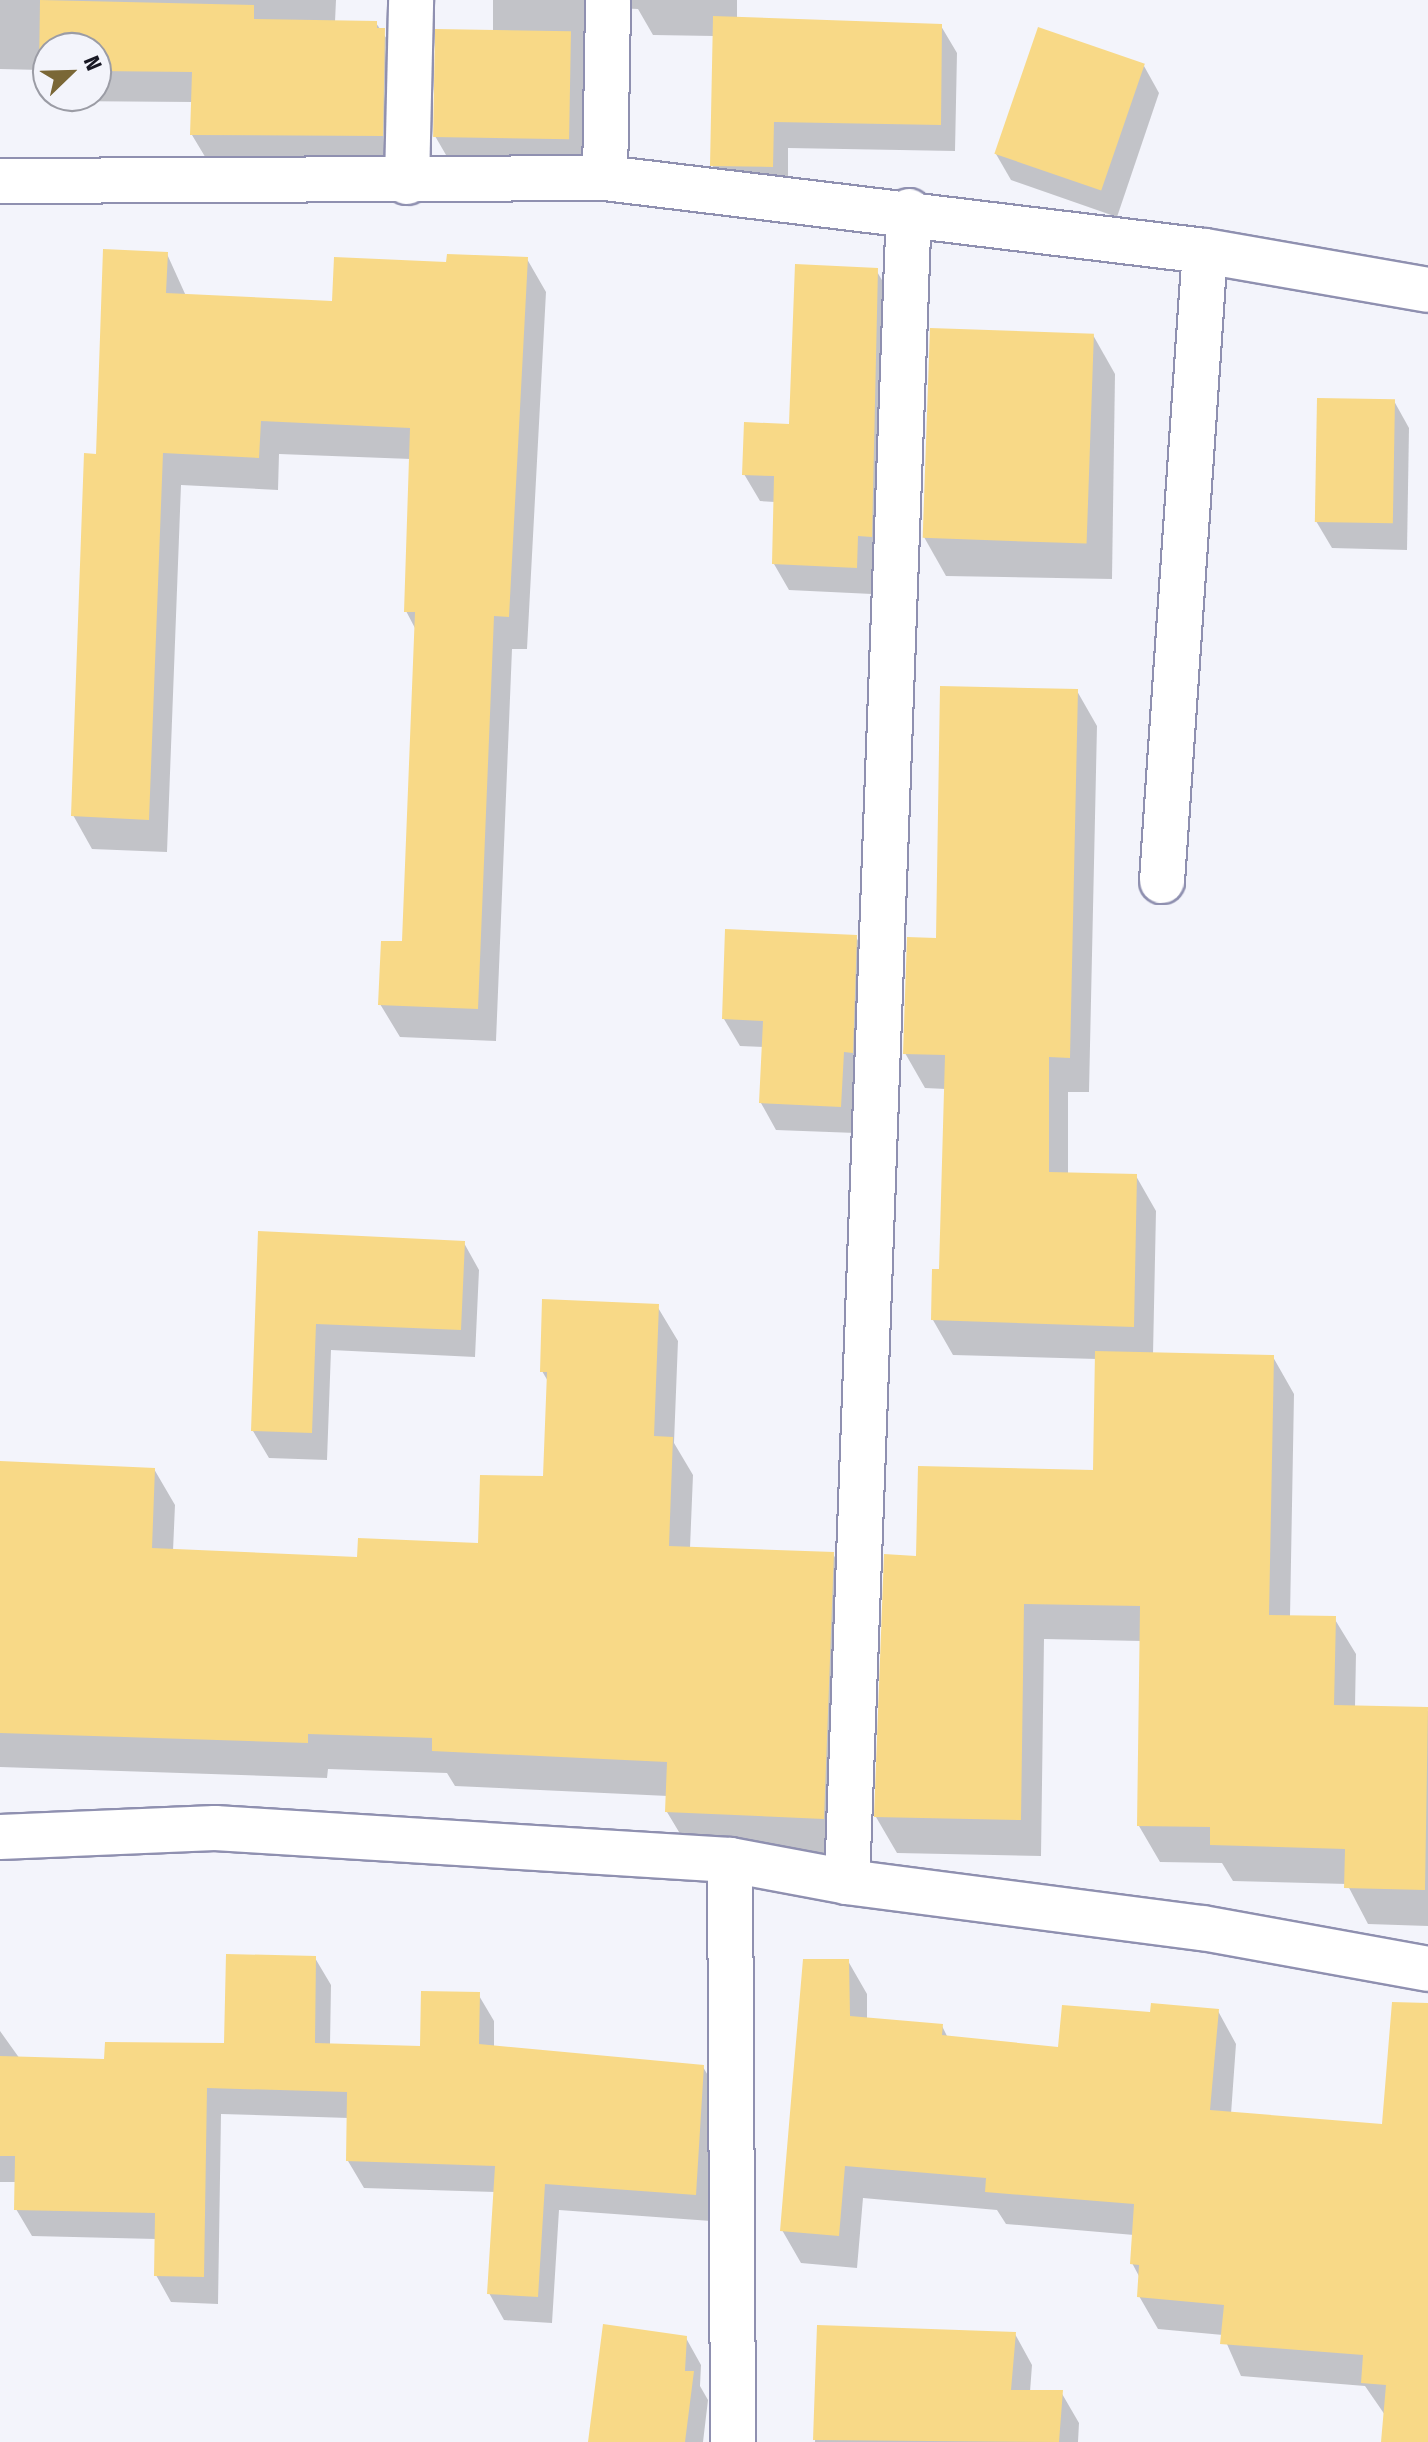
<!DOCTYPE html>
<html>
<head>
<meta charset="utf-8">
<style>
	body { margin:0 }
	#map { position:relative; width:1428px; height:2442px; overflow:hidden; background:#f3f4fb; font-family:"Fira Sans Condensed",sans-serif }
	div>[style] { position:absolute }
	[style*='--x'] { left:calc(var(--x)*1px); top:calc(var(--y)*1px); width:calc(var(--w)*1px); rotate:calc(var(--a)*1deg) }
	.shadow>* { inset:0; background:#0003 }
	.building>* { inset:0; background:#f8d987; transform-origin:0 0 }
	.roads { filter:drop-shadow(2px 0 #8f90b0) drop-shadow(-2px 0 #8f90b0) drop-shadow(0 2px #8f90b0) drop-shadow(0 -2px #8f90b0) }
	.minor>* { height:44px; margin:-22px; padding:0 22px; transform-origin:22px; border-radius:22px; background:#fff }
	.primary>* { height:44px; margin:-22px; padding:0 22px; transform-origin:22px; border-radius:22px; background:#fff }
	span { translate:-50% -50%; white-space:nowrap; text-align:center; line-height:1.15; -webkit-text-stroke:8px #f3f4fb; paint-order:stroke }
	.north { position:absolute; left:32px; top:32px; width:80px; height:80px; box-sizing:border-box; background:#f3f4fb; border:2px solid #9b9ca5; border-radius:50%; rotate:67deg; font-size:22px; font-weight:700; line-height:32px; text-align:center; color:#181824 }
	.north::after { content:''; display:block; margin:auto; width:28px; height:36px; background:#7a6736; clip-path:polygon(50% 0,100% 100%,50% 72%,0 100%) }
</style>
</head>
<body>
<div id="map">
	<div class="shadow">
		<i style="clip-path:polygon(0 0,336px 0,335px 22px,376px 23px,402px 61px,400px 167px,210px 165px,192px 135px,193px 102px,59px 101px,56px 96px,96px 96px,96px 48px,48px 48px,48px 82px,41px 70px,0 69px)"></i>
		<i style="clip-path:polygon(493px 0,737px 0,737px 19px,941px 26px,957px 53px,955px 151px,788px 148px,788px 193px,728px 192px,712px 165px,714px 36px,653px 35px,638px 9px,614px 8px,586px 174px,453px 167px,435px 136px,493px 32px)"></i>
		<i style="clip-path:polygon(1144px 66px,1159px 93px,1117px 217px,1011px 180px,996px 154px)"></i>
		<i style="clip-path:polygon(167px 254px,186px 296px,334px 303px,448px 264px,527px 259px,546px 292px,527px 649px,512px 649px,496px 1041px,400px 1037px,380px 1004px,404px 943px,416px 630px,406px 611px,411px 459px,279px 454px,278px 490px,181px 485px,167px 852px,92px 849px,73px 815px,98px 456px)"></i>
		<i style="clip-path:polygon(876px 270px,892px 297px,886px 563px,873px 563px,872px 594px,789px 590px,774px 564px,775px 502px,760px 501px,744px 474px,791px 426px)"></i>
		<i style="clip-path:polygon(1093px 335px,1115px 374px,1112px 579px,946px 576px,924px 537px)"></i>
		<i style="clip-path:polygon(1394px 401px,1409px 428px,1407px 550px,1332px 548px,1316px 521px)"></i>
		<i style="clip-path:polygon(1077px 691px,1097px 726px,1089px 1092px,1068px 1092px,1068px 1174px,1136px 1176px,1156px 1211px,1153px 1355px,1273px 1357px,1294px 1394px,1290px 1617px,1334px 1618px,1356px 1654px,1355px 1707px,1428px 1711px,1428px 1926px,1368px 1924px,1347px 1884px,1233px 1881px,1222px 1863px,1160px 1862px,1139px 1826px,1142px 1641px,1044px 1639px,1041px 1856px,897px 1853px,876px 1817px,918px 1558px,1095px 1472px,1097px 1359px,953px 1355px,933px 1320px,941px 1271px,946px 1089px,925px 1088px,905px 1053px,938px 940px)"></i>
		<i style="clip-path:polygon(856px 937px,871px 964px,856px 1133px,776px 1130px,761px 1103px,764px 1047px,740px 1046px,724px 1019px)"></i>
		<i style="clip-path:polygon(260px 1233px,464px 1243px,479px 1270px,475px 1357px,331px 1350px,327px 1460px,269px 1458px,253px 1431px)"></i>
		<i style="clip-path:polygon(657px 1306px,678px 1341px,674px 1443px,693px 1475px,690px 1548px,833px 1554px,854px 1590px,843px 1854px,688px 1847px,667px 1812px,668px 1796px,455px 1786px,447px 1773px,328px 1769px,327px 1778px,0 1767px,0 1463px,154px 1469px,175px 1505px,173px 1551px,359px 1559px,480px 1545px,545px 1478px,549px 1383px,542px 1371px)"></i>
		<i style="clip-path:polygon(315px 1958px,331px 1985px,330px 2045px,422px 2049px,478px 1994px,494px 2021px,494px 2047px,703px 2067px,719px 2094px,711px 2221px,559px 2210px,552px 2323px,504px 2320px,489px 2293px,495px 2192px,364px 2188px,348px 2161px,349px 2118px,221px 2114px,218px 2304px,171px 2302px,156px 2275px,156px 2239px,32px 2236px,16px 2209px,17px 2182px,0 2182px,0 2031px,20px 2059px,106px 2061px,226px 2045px)"></i>
		<i style="clip-path:polygon(848px 1961px,867px 1994px,867px 2020px,942px 2026px,948px 2038px,1060px 2049px,1152px 2015px,1218px 2011px,1236px 2044px,1231px 2114px,1384px 2126px,1428px 2088px,1428px 2442px,1383px 2442px,1385px 2415px,1365px 2386px,1241px 2376px,1223px 2335px,1158px 2329px,1139px 2296px,1140px 2278px,1132px 2263px,1134px 2235px,1006px 2224px,997px 2210px,863px 2198px,857px 2268px,801px 2263px,782px 2230px)"></i>
		<i style="clip-path:polygon(819px 2327px,1015px 2334px,1032px 2365px,1030px 2392px,1061px 2392px,1079px 2423px,1078px 2442px,815px 2442px)"></i>
		<i style="clip-path:polygon(686px 2338px,701px 2365px,700px 2386px,708px 2400px,703px 2442px,590px 2442px)"></i>
	</div>
	<div class="building">
		<i style="clip-path:polygon(40px 0,254px 5px,254px 19px,377px 21px,377px 28px,385px 28px,383px 136px,190px 135px,192px 72px,96px 71px,96px 48px,48px 48px,48px 71px,39px 70px)"></i>
		<i style="clip-path:polygon(713px 16px,942px 24px,941px 125px,774px 122px,773px 167px,710px 166px)"></i>
		<i style="left:1038px;top:27px;width:113px;height:134px;rotate:19deg"></i>
		<i style="left:435px;top:29px;width:136px;height:108px;rotate:1deg"></i>
		<i style="clip-path:polygon(103px 249px,168px 252px,166px 293px,332px 301px,334px 257px,446px 262px,447px 254px,528px 257px,509px 617px,494px 616px,478px 1009px,378px 1005px,381px 941px,402px 941px,415px 612px,404px 612px,410px 428px,261px 421px,259px 458px,163px 453px,149px 820px,71px 816px,84px 453px,96px 454px)"></i>
		<i style="clip-path:polygon(795px 264px,878px 268px,872px 537px,858px 536px,857px 568px,772px 564px,774px 476px,742px 475px,744px 422px,789px 424px)"></i>
		<i style="left:930px;top:328px;width:164px;height:210px;rotate:2deg"></i>
		<i style="left:1317px;top:398px;width:78px;height:124px;rotate:1deg"></i>
		<i style="clip-path:polygon(940px 686px,1078px 689px,1070px 1058px,1049px 1057px,1049px 1172px,1137px 1174px,1134px 1327px,931px 1320px,932px 1269px,939px 1269px,945px 1055px,903px 1054px,907px 937px,936px 938px)"></i>
		<i style="clip-path:polygon(725px 929px,857px 935px,853px 1053px,844px 1052px,841px 1107px,759px 1103px,763px 1021px,722px 1019px)"></i>
		<i style="clip-path:polygon(258px 1231px,465px 1241px,461px 1330px,316px 1324px,312px 1433px,251px 1431px)"></i>
		<i style="clip-path:polygon(542px 1299px,659px 1304px,654px 1436px,673px 1437px,669px 1546px,834px 1552px,824px 1819px,665px 1812px,667px 1762px,432px 1751px,432px 1738px,308px 1734px,308px 1743px,0 1733px,0 1461px,155px 1468px,152px 1548px,357px 1557px,358px 1538px,478px 1543px,480px 1475px,543px 1476px,547px 1372px,540px 1372px)"></i>
		<i style="clip-path:polygon(1095px 1351px,1274px 1355px,1269px 1615px,1336px 1616px,1334px 1705px,1428px 1707px,1425px 1890px,1344px 1888px,1345px 1849px,1210px 1845px,1210px 1827px,1137px 1826px,1140px 1606px,1024px 1604px,1021px 1820px,874px 1817px,884px 1554px,916px 1556px,918px 1466px,1093px 1470px)"></i>
		<i style="clip-path:polygon(226px 1954px,316px 1956px,315px 2043px,420px 2046px,421px 1991px,480px 1992px,479px 2044px,704px 2065px,696px 2195px,545px 2184px,538px 2297px,487px 2294px,495px 2166px,346px 2161px,347px 2092px,207px 2088px,204px 2277px,154px 2276px,155px 2213px,14px 2210px,15px 2156px,0 2156px,0 2056px,104px 2059px,105px 2042px,224px 2043px)"></i>
		<i style="clip-path:polygon(803px 1959px,849px 1959px,850px 2016px,943px 2024px,942px 2035px,1058px 2047px,1062px 2005px,1150px 2012px,1151px 2003px,1219px 2009px,1210px 2110px,1382px 2124px,1392px 2002px,1428px 2003px,1428px 2442px,1381px 2442px,1386px 2385px,1361px 2383px,1363px 2355px,1220px 2344px,1224px 2305px,1137px 2297px,1139px 2265px,1130px 2264px,1134px 2204px,985px 2192px,986px 2178px,845px 2166px,839px 2236px,780px 2231px)"></i>
		<i style="clip-path:polygon(603px 2324px,687px 2336px,685px 2371px,694px 2371px,685px 2442px,588px 2442px)"></i>
		<i style="clip-path:polygon(817px 2325px,1016px 2332px,1011px 2390px,1063px 2390px,1059px 2442px,813px 2440px)"></i>
	</div>
	<div class="roads">
		<div class="minor">
			<i style="--x:605;--y:178;--w:178;--a:-89"></i>
			<i style="--x:0;--y:181;--w:605;--a:-0.28"></i>
			<i style="--x:605;--y:178;--w:604;--a:6.94"></i>
			<i style="--x:1205;--y:251;--w:226;--a:9.9"></i>
			<i style="--x:407;--y:182;--w:182;--a:-88.7"></i>
			<i style="--x:1162;--y:881;--w:631;--a:-86.1"></i>
			<i style="--x:730;--y:1860;--w:582;--a:89.7"></i>
			<i style="--x:847;--y:1882;--w:1672;--a:-87.88"></i>
		</div>
		<div class="primary">
			<i style="--x:0;--y:1837;--w:215;--a:-2.4"></i>
			<i style="--x:215;--y:1828;--w:516;--a:3.56"></i>
			<i style="--x:730;--y:1860;--w:119;--a:10.6"></i>
			<i style="--x:847;--y:1882;--w:359;--a:7.4"></i>
			<i style="--x:1203;--y:1928;--w:229;--a:10.3"></i>
		</div>
	</div>
	<div class="north">N</div>
</div>
</body>
</html>
